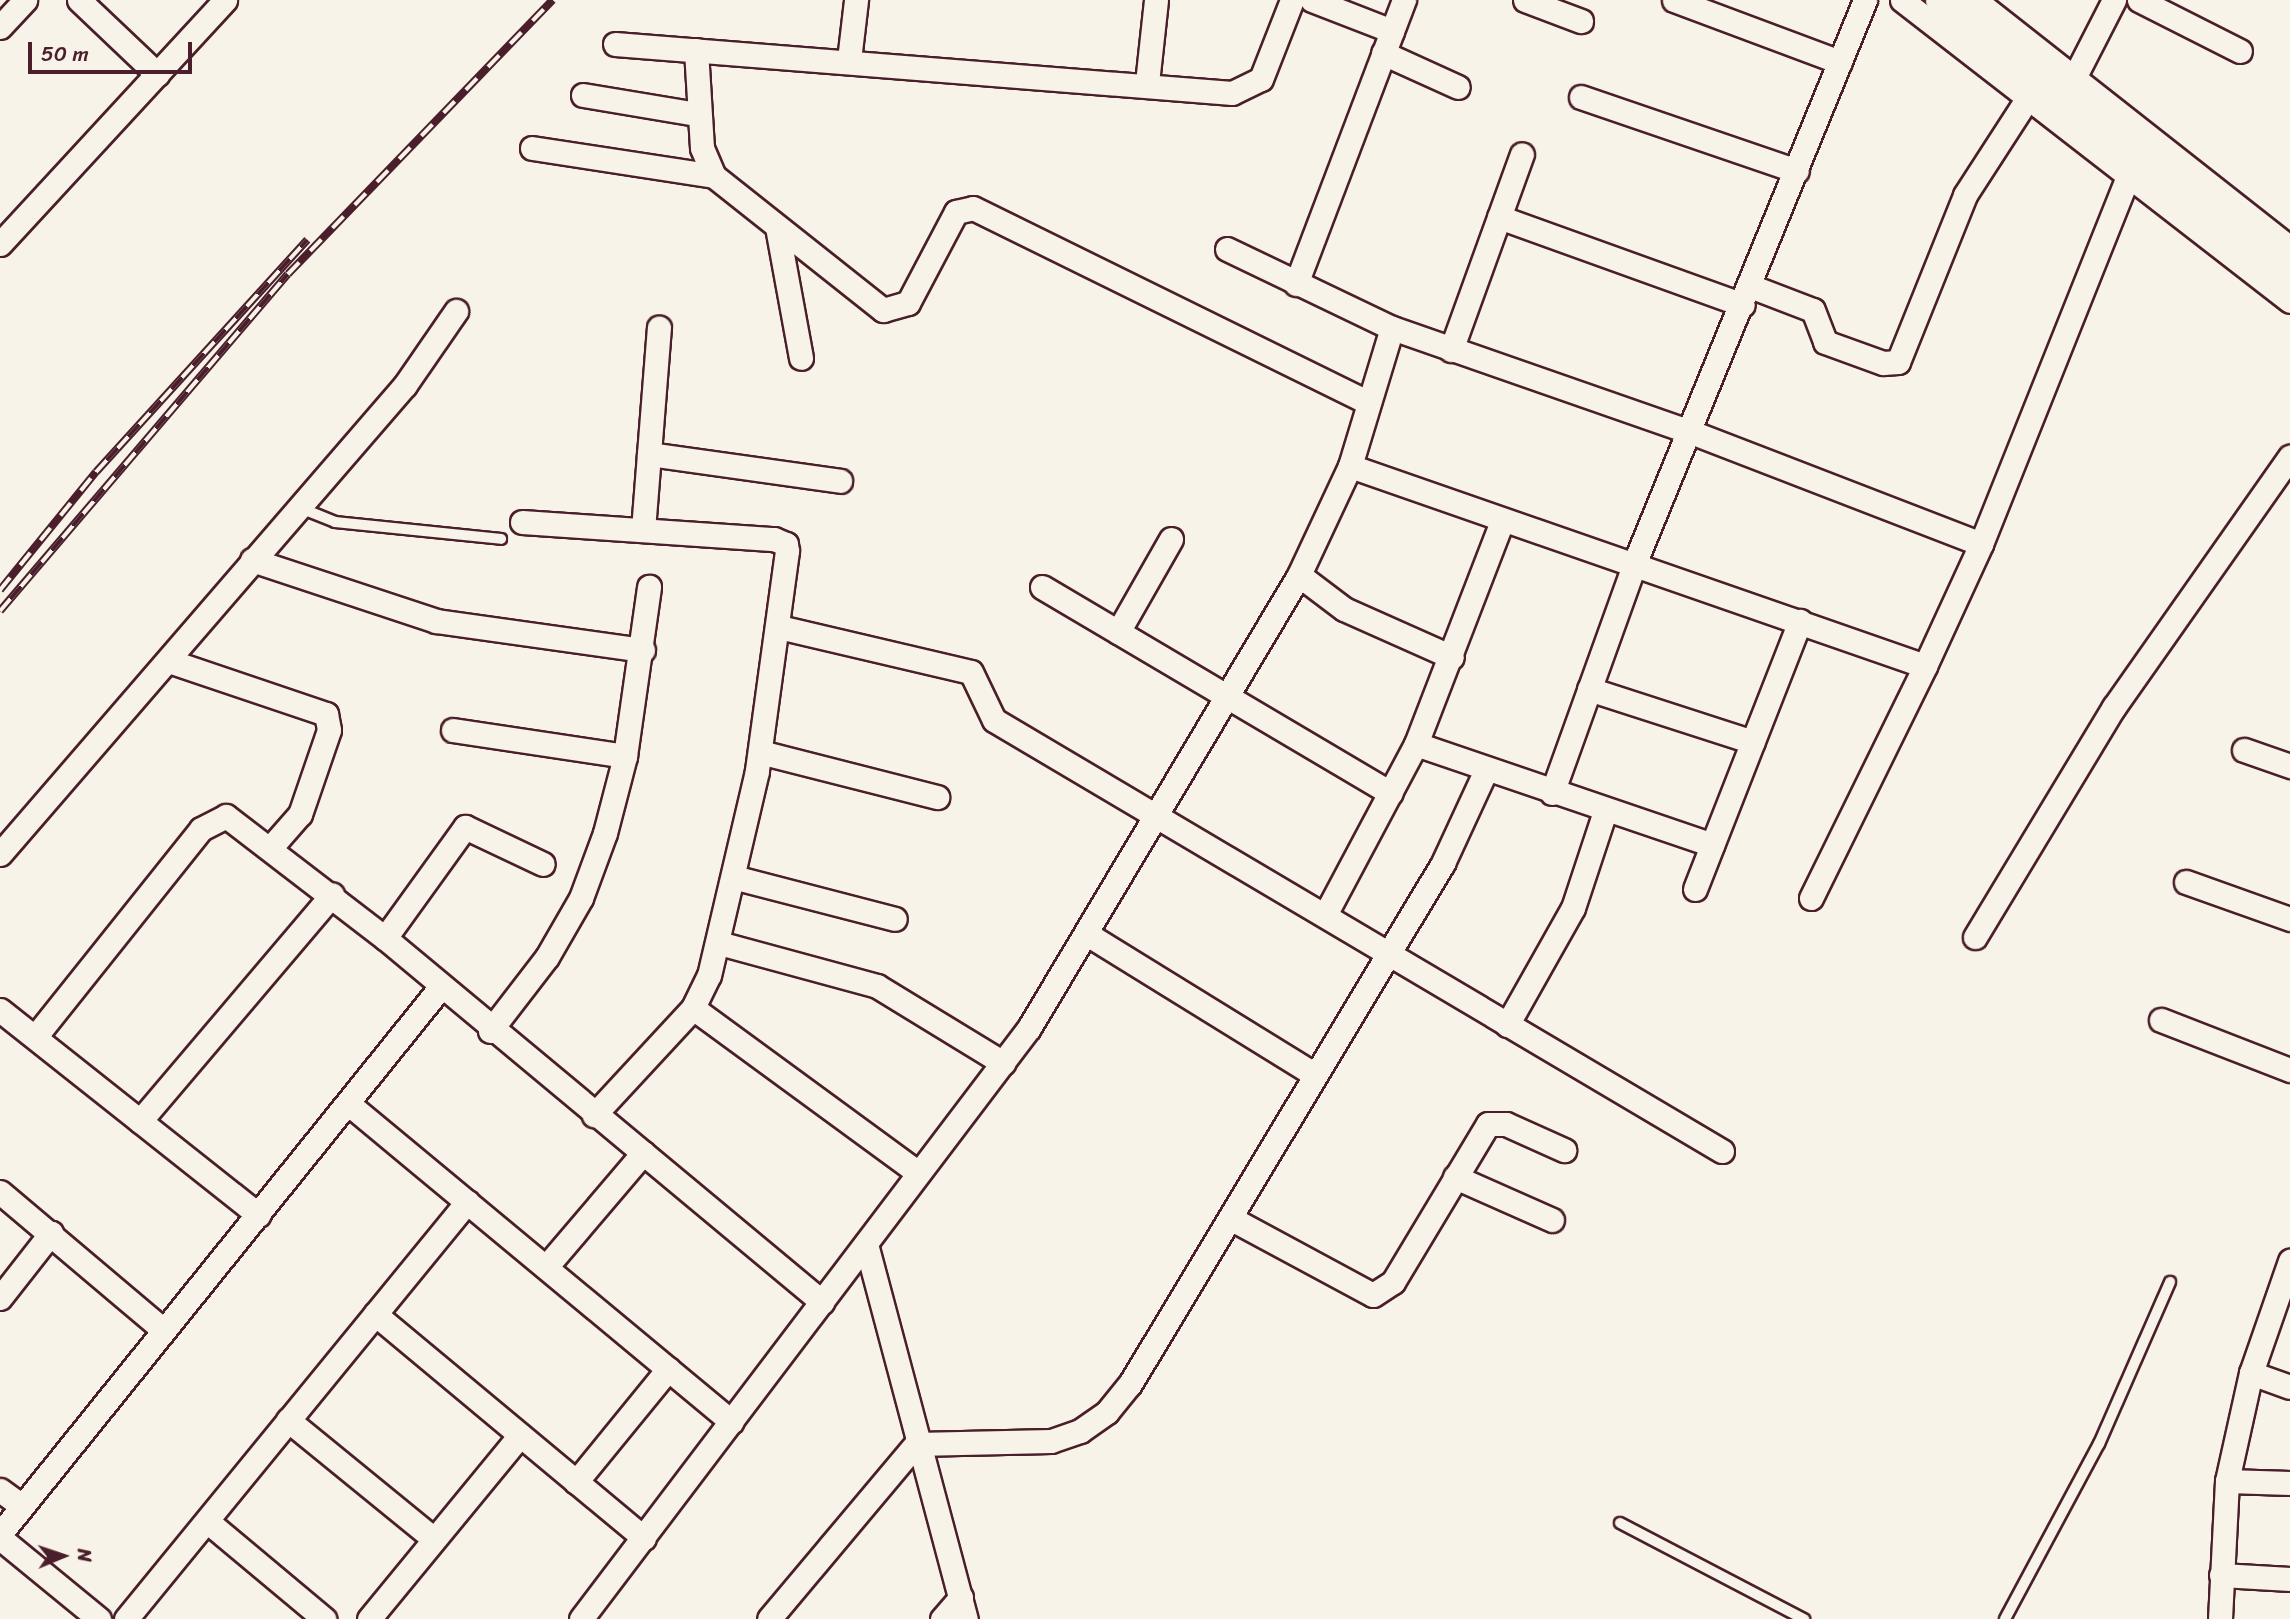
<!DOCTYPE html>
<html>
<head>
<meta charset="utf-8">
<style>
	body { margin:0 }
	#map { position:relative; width:2290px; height:1619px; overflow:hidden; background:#f7f3e8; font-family:Sriracha,sans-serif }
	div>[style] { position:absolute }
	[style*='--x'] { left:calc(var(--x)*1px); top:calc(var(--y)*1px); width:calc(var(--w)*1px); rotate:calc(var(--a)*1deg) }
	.roads { filter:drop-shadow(2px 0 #4a1f2b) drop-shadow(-2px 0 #4a1f2b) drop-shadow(0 2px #4a1f2b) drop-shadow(0 -2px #4a1f2b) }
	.lane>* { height:10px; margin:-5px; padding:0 5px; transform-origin:5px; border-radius:5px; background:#f7f3e8 }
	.street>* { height:23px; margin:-11.5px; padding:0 11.5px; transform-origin:11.5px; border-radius:11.5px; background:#f7f3e8 }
	.secondary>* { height:32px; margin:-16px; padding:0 16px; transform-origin:16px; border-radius:16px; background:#f7f3e8 }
	.rail>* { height:8px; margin-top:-4px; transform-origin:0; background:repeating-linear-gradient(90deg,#f7f3e8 0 16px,#4a1f2b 0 32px); box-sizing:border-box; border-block:2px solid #4a1f2b }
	span { translate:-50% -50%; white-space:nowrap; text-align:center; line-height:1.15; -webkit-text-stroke:5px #f7f3e8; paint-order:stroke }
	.north { position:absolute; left:28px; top:1521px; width:70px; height:70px; -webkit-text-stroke:5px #f7f3e8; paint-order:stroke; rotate:88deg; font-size:19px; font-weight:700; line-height:28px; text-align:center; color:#4a1f2b }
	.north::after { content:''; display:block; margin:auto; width:24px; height:32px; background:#4a1f2b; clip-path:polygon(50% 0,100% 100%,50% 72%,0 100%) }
	.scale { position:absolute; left:28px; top:42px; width:164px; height:32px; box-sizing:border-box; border:4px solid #4a1f2b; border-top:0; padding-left:9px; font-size:21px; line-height:24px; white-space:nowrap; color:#4a1f2b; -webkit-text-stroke:5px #f7f3e8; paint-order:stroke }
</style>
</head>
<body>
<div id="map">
	<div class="roads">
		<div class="lane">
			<i style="--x:298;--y:507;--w:40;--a:22"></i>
			<i style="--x:335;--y:522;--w:167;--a:5.8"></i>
			<i style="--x:1620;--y:1523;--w:208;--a:27.6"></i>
			<i style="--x:2005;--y:1619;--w:199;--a:-61.8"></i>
			<i style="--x:2099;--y:1444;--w:177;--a:-66.3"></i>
		</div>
		<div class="street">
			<i style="--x:79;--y:0;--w:108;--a:43.5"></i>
			<i style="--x:1312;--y:0;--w:86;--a:21.2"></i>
			<i style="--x:1525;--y:0;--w:60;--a:20.6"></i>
			<i style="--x:1674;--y:0;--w:177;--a:20.5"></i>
			<i style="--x:1902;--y:0;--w:491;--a:37.8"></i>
			<i style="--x:1975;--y:0;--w:401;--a:38.2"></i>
			<i style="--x:2139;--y:0;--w:113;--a:26.8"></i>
			<i style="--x:0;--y:27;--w:37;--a:-47"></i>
			<i style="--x:615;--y:44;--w:619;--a:4.54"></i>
			<i style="--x:1232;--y:93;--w:32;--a:-26"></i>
			<i style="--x:1261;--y:79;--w:85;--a:-68.6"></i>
			<i style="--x:696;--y:50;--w:98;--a:86.5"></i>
			<i style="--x:702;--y:148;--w:30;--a:67"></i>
			<i style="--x:714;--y:176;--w:216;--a:38.4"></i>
			<i style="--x:883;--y:310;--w:26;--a:-16"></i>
			<i style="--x:908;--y:303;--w:103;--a:-62.2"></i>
			<i style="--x:956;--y:212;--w:17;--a:-13"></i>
			<i style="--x:973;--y:208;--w:441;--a:26.2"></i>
			<i style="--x:1383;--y:53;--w:82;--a:24.4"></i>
			<i style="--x:849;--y:60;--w:60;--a:-83.3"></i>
			<i style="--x:2074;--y:78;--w:88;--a:-62.9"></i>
			<i style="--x:1147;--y:83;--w:83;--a:-83.8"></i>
			<i style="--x:583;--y:95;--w:116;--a:9.5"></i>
			<i style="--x:1581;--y:97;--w:228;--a:18.9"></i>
			<i style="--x:532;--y:148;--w:184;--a:8.7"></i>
			<i style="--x:1499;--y:217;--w:259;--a:19.8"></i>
			<i style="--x:777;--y:227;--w:133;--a:79.6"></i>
			<i style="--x:0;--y:244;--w:332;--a:-47.3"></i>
			<i style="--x:1227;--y:249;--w:183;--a:25.6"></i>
			<i style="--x:1392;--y:328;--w:317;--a:19.2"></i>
			<i style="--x:1691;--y:432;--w:311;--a:21.1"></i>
			<i style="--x:1296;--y:284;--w:304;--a:-69.2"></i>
			<i style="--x:1750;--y:286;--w:67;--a:20.9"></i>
			<i style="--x:1813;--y:310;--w:34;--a:69"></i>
			<i style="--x:1825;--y:342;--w:62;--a:19.9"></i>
			<i style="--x:1883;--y:363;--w:15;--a:-4"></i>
			<i style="--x:1898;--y:362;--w:180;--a:-68.1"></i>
			<i style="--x:1965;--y:195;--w:114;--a:-57.1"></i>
			<i style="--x:1451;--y:350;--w:208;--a:-70.1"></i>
			<i style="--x:649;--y:454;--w:193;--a:8"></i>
			<i style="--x:1350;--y:466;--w:609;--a:19.18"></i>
			<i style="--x:1925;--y:666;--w:134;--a:-65.3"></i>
			<i style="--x:1981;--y:544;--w:396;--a:-68.2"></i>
			<i style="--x:522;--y:522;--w:253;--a:3.9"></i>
			<i style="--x:774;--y:539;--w:13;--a:23"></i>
			<i style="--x:786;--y:544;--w:7;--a:82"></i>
			<i style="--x:787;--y:551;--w:222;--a:97.8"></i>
			<i style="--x:757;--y:771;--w:210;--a:103.2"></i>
			<i style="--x:709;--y:975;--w:37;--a:116"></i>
			<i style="--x:693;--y:1008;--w:146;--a:132.8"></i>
			<i style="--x:643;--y:530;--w:203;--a:-85.5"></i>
			<i style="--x:252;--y:560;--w:194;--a:18.3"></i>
			<i style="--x:436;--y:621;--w:209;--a:8"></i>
			<i style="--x:1299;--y:575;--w:56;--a:37.1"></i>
			<i style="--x:1344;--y:609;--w:118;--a:24"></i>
			<i style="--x:1042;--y:587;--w:405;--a:30.6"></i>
			<i style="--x:779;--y:627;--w:197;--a:13.2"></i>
			<i style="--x:971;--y:672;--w:53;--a:64.4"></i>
			<i style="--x:994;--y:720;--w:846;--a:30.63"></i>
			<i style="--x:1118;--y:632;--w:107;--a:-60.3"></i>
			<i style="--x:169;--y:661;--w:166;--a:18.7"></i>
			<i style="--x:326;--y:714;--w:16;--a:79"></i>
			<i style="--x:329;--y:730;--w:89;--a:109"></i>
			<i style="--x:300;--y:814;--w:43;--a:131.2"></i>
			<i style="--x:1589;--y:689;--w:172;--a:17.9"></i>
			<i style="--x:453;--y:730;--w:174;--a:8.6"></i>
			<i style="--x:1416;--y:744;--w:313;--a:18.8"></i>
			<i style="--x:2244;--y:750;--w:49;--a:19.2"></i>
			<i style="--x:760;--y:752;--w:183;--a:14.3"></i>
			<i style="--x:1552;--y:793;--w:245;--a:-70.2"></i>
			<i style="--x:1635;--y:562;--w:607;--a:-67.74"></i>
			<i style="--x:0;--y:854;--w:620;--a:-49.19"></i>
			<i style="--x:405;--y:385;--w:90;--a:-55.4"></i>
			<i style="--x:733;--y:877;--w:167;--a:14.5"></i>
			<i style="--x:2186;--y:882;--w:110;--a:19.6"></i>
			<i style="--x:1695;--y:889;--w:288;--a:-68.6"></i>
			<i style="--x:1811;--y:898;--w:258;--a:-63.8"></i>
			<i style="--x:1325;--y:915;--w:194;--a:-62"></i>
			<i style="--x:1416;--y:744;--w:239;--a:-68.9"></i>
			<i style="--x:1087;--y:934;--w:268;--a:31.7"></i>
			<i style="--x:1975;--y:937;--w:269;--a:-58.9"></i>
			<i style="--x:2114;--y:707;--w:306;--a:-54.9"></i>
			<i style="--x:385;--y:938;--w:137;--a:-54.2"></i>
			<i style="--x:465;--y:827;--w:86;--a:25.4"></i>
			<i style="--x:719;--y:943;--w:164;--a:15.2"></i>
			<i style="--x:877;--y:986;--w:148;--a:31.4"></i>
			<i style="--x:693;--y:1008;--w:278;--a:36.2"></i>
			<i style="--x:0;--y:1010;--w:330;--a:38.4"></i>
			<i style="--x:2161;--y:1020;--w:138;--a:21.2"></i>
			<i style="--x:1507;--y:1025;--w:134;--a:-60.6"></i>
			<i style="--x:1573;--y:908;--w:102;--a:-71.7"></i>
			<i style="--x:490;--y:1031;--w:93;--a:-52.4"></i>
			<i style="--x:547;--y:957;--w:68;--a:-60"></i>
			<i style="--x:581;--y:898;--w:69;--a:-69.7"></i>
			<i style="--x:605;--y:833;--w:80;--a:-75.4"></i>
			<i style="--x:625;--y:756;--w:171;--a:-81.9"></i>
			<i style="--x:35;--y:1037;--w:266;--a:-51.4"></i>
			<i style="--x:201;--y:829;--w:28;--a:-27"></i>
			<i style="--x:226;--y:816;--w:200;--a:37.5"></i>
			<i style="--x:385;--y:938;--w:569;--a:39.79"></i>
			<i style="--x:350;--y:1105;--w:496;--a:39.7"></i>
			<i style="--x:140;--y:1121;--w:297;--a:-49.7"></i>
			<i style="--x:1455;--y:1177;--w:106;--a:23.9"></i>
			<i style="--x:0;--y:1192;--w:212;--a:40.2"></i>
			<i style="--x:1230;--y:1218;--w:162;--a:28.3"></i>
			<i style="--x:1373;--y:1295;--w:24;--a:-33"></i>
			<i style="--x:1393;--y:1282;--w:184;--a:-59"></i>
			<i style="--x:1488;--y:1124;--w:18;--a:0"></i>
			<i style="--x:1506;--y:1124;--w:64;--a:24.1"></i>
			<i style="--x:866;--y:1244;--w:388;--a:75.1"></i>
			<i style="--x:546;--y:1267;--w:150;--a:-49.6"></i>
			<i style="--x:0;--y:1298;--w:83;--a:-51.9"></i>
			<i style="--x:375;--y:1314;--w:350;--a:39.8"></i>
			<i style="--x:2251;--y:1373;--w:41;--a:19.7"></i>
			<i style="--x:288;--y:1420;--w:188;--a:39.2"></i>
			<i style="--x:2227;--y:1481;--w:63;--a:1.8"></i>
			<i style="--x:576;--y:1482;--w:146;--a:-50.8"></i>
			<i style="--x:0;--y:1490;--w:27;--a:36"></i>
			<i style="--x:207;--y:1521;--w:153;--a:39.9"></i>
			<i style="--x:0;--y:1534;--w:700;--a:-51.15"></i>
			<i style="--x:0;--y:1538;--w:128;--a:39.3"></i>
			<i style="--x:2221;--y:1575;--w:69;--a:3.3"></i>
			<i style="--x:126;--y:1619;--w:539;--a:-50.73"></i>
			<i style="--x:369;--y:1619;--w:238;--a:-50.6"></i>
			<i style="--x:581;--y:1619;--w:742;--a:-52.84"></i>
			<i style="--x:1029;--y:1028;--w:527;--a:-59.2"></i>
			<i style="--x:1299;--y:575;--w:120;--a:-64.9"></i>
			<i style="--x:1350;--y:466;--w:144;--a:-73.1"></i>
			<i style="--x:769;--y:1619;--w:229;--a:-50"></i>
			<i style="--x:916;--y:1444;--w:135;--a:-1.3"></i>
			<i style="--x:1051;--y:1441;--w:31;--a:-19"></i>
			<i style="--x:1080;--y:1431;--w:33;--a:-35"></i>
			<i style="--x:1107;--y:1412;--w:36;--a:-51"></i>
			<i style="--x:1130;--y:1384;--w:608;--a:-59"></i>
			<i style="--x:1443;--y:863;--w:102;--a:-65.2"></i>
			<i style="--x:942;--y:1619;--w:29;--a:-49"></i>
			<i style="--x:2220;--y:1619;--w:138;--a:-87.1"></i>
			<i style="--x:2227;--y:1481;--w:111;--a:-77.5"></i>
			<i style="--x:2251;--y:1373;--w:119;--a:-70.8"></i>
		</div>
		<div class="secondary">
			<i style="--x:1942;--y:0;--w:443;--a:38.2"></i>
		</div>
	</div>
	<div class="rail">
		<i style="--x:0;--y:590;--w:152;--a:-50.9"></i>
		<i style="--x:96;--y:472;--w:314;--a:-47.7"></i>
		<i style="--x:0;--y:611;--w:443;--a:-49.5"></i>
		<i style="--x:288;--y:274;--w:381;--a:-46"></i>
	</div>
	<div class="north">N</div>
	<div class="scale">50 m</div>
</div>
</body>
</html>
